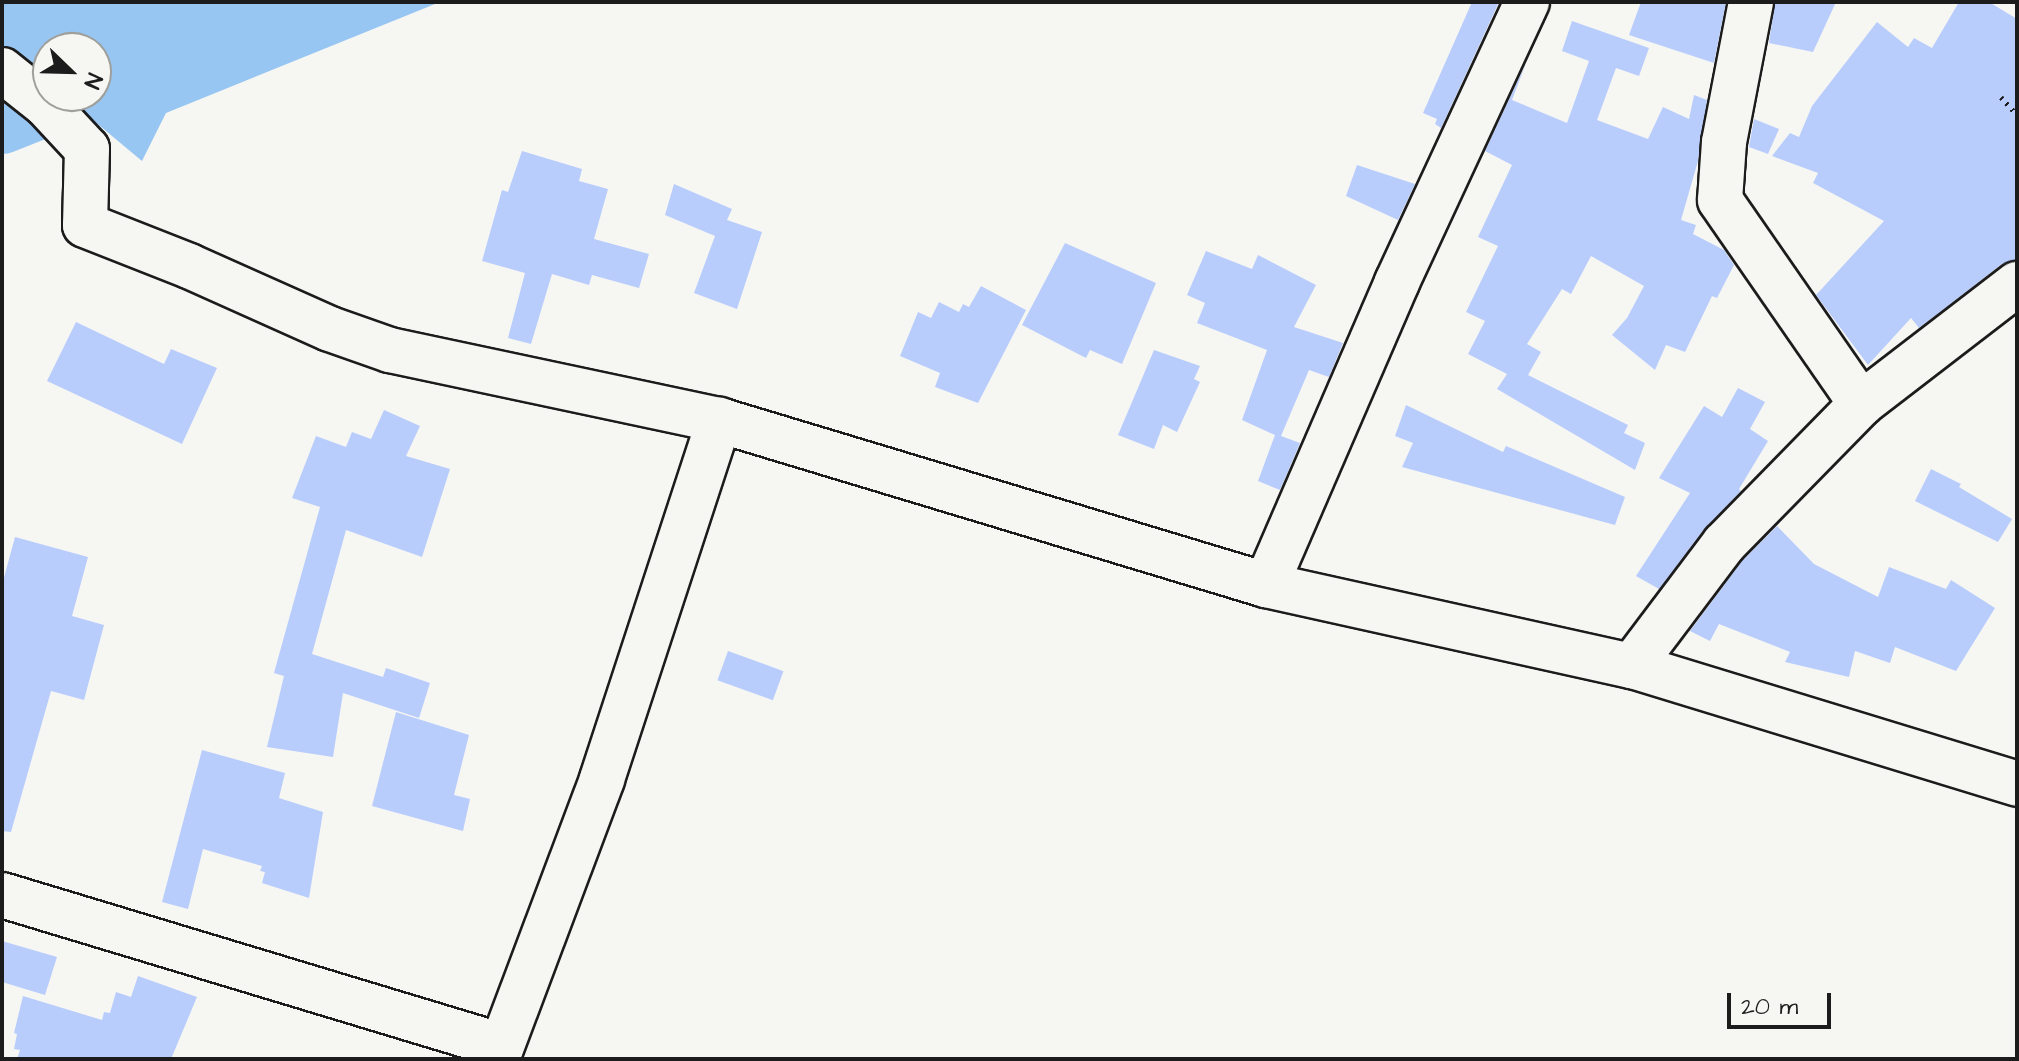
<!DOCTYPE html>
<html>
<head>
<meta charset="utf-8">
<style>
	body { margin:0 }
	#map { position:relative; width:2019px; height:1061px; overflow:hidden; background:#f6f6f2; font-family:"Architects Daughter",sans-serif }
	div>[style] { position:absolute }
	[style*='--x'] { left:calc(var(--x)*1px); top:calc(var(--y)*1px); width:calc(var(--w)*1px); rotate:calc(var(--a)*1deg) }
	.water>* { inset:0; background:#98c6f3 }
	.river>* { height:62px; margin:-31px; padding:0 31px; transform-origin:31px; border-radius:31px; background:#98c6f3 }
	.building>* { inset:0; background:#b9cdfd; transform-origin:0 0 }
	.path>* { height:5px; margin-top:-2.5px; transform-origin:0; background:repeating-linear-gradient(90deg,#1c1c1c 0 2px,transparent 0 8px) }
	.roads { filter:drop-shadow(2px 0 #1c1c1c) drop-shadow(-2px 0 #1c1c1c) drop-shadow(0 2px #1c1c1c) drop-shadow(0 -2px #1c1c1c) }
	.minor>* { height:44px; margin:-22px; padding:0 22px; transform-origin:22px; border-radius:22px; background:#f6f6f2 }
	span { translate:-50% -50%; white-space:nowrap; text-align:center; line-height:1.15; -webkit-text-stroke:6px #f6f6f2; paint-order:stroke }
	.frame { position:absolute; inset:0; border:4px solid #1c1c1c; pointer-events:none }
	.north { position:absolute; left:32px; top:32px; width:80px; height:80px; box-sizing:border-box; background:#f6f6f2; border:2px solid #9f9f9c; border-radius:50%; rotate:113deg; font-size:22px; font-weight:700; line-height:32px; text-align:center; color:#1c1c1c }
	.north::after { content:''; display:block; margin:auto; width:28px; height:36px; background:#1c1c1c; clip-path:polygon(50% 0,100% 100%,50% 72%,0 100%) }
	.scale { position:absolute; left:1727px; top:993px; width:104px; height:36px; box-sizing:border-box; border:4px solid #1c1c1c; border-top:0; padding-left:10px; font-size:24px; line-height:28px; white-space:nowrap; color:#1c1c1c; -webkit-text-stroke:6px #f6f6f2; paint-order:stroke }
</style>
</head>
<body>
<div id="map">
	<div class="water">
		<i style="clip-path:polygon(2px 2px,440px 2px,166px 113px,142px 161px,64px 96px,96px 96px,96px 48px,48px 48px,48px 83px,2px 45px)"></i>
	</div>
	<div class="river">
		<i style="--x:2;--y:123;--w:73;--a:-21.7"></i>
	</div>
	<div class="building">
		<i style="clip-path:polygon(1472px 2px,1499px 2px,1441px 128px,1435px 124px,1437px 119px,1423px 113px)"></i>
		<i style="clip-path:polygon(1641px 2px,1726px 2px,1714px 63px,1629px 35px)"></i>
		<i style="clip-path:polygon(1775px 2px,1836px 2px,1813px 52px,1769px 43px)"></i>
		<i style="clip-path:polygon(1959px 2px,1989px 2px,2017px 19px,2017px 260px,2002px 264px,1919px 328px,1911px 318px,1868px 365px,1816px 295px,1884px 221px,1813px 183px,1818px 173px,1772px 156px,1790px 133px,1799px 137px,1812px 106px,1877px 22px,1908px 47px,1914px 38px,1932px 48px)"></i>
		<i style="clip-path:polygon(1572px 21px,1649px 48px,1639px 76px,1616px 68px,1597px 120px,1648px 139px,1663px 107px,1689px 119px,1694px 95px,1707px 100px,1698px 161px,1681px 220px,1696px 225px,1693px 234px,1724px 250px,1734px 265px,1717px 298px,1712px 296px,1685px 352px,1666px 345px,1655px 370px,1612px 335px,1627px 318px,1644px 286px,1591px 256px,1571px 294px,1562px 289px,1527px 344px,1541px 352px,1528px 375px,1628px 425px,1624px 433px,1645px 443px,1635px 470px,1497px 389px,1507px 374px,1468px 354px,1485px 321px,1466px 312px,1498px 246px,1478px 237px,1512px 165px,1485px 151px,1526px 63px,1512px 100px,1567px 123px,1589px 61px,1562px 51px)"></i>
		<i style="clip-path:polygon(1754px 119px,1779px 129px,1768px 154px,1749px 147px)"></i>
		<i style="clip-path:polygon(522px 151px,582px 169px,579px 181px,608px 189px,594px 239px,649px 254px,639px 288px,592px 275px,589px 285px,552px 274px,531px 344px,508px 338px,525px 273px,482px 261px,502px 190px,508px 192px)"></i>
		<i style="clip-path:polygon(1357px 165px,1415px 184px,1398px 220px,1346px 196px)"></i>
		<i style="clip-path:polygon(674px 184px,732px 209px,727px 220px,762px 232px,737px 309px,694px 293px,715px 236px,665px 215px)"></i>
		<i style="clip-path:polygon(1065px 243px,1156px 283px,1122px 364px,1090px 350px,1086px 358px,1022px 325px)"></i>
		<i style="clip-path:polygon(1206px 251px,1252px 269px,1258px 255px,1316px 285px,1294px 327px,1343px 343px,1329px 377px,1309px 370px,1281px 436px,1300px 443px,1280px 490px,1258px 481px,1275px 435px,1242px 420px,1267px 350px,1197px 323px,1205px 303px,1187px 295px)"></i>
		<i style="clip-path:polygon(981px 286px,1026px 310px,978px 403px,935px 387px,940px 373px,900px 356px,918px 312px,931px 318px,939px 302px,959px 312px,963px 304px,969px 307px)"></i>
		<i style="clip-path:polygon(76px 322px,164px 364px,171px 349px,217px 368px,182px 444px,47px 381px)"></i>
		<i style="clip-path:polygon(1154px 350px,1200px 366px,1194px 379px,1200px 382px,1177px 432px,1163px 425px,1154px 449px,1118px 435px)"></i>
		<i style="clip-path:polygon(1738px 388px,1765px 402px,1750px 429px,1768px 441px,1739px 489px,1741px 491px,1704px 529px,1659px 589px,1636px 576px,1690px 493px,1659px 478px,1704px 406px,1722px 417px)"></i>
		<i style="clip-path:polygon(1406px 405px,1503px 452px,1506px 446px,1625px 497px,1615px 525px,1402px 467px,1413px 443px,1395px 436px)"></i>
		<i style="clip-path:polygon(384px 410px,420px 426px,406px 456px,450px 469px,422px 557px,346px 530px,312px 654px,383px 677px,386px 668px,430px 683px,419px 718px,343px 693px,333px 757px,267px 747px,284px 676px,274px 673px,320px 507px,292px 498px,316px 436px,346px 447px,352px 432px,371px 439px)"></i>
		<i style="clip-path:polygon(1931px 469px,1961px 484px,1959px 487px,2012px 519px,1998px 542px,1915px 501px)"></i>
		<i style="clip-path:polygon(1777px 526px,1814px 564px,1878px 597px,1889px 567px,1946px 589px,1951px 580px,1995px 608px,1956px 671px,1895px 647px,1890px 663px,1855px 651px,1849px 677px,1785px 662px,1790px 652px,1719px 624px,1710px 641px,1690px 631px,1743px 560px)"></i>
		<i style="clip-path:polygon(15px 537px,88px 557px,72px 616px,104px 625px,84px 700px,51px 691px,11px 832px,2px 831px,2px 585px)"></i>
		<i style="left:728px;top:651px;width:59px;height:31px;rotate:20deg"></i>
		<i style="clip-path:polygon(396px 712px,469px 735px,454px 795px,470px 799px,463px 831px,372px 806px)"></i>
		<i style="clip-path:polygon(202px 750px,285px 773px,279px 798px,323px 812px,309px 898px,262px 883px,265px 872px,260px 871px,262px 866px,203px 849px,188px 909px,162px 902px)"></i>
		<i style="clip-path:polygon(2px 941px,57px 957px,45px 995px,2px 982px)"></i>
		<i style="clip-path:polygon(138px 976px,197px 997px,171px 1059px,17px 1059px,20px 1050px,14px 1049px,17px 1034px,14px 1033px,23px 996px,102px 1020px,104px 1012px,110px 1013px,116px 992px,131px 997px)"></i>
	</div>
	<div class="path">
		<i style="--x:2001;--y:97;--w:24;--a:48"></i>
	</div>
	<div class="roads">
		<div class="minor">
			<i style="--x:1751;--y:2;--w:143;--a:100.9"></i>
			<i style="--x:1724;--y:142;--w:58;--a:93.9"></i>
			<i style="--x:1720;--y:200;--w:248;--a:55.3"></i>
			<i style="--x:2;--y:70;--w:56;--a:38.5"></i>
			<i style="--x:46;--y:105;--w:60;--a:47"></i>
			<i style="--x:87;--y:149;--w:76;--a:91.5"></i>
			<i style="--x:85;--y:225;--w:112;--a:21.5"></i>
			<i style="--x:189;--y:266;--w:154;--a:24.1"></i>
			<i style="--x:330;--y:329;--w:64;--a:19.3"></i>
			<i style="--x:390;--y:350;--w:336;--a:12"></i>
			<i style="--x:719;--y:420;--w:571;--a:16.79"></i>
			<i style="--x:1266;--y:585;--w:375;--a:12.5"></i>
			<i style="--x:1632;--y:666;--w:403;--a:17"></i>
			<i style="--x:1266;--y:585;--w:330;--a:-66.6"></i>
			<i style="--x:1397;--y:282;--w:309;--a:-65.1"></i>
			<i style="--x:1632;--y:666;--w:153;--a:-53"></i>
			<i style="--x:1724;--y:544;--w:196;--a:-45.6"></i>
			<i style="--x:1861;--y:404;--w:197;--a:-37.6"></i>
			<i style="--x:2;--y:895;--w:522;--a:16.8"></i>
			<i style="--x:497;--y:1059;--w:299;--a:-69.4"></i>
			<i style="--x:602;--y:779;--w:378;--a:-71.9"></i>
		</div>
	</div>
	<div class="frame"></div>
	<div class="north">N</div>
	<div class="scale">20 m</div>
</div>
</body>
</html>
